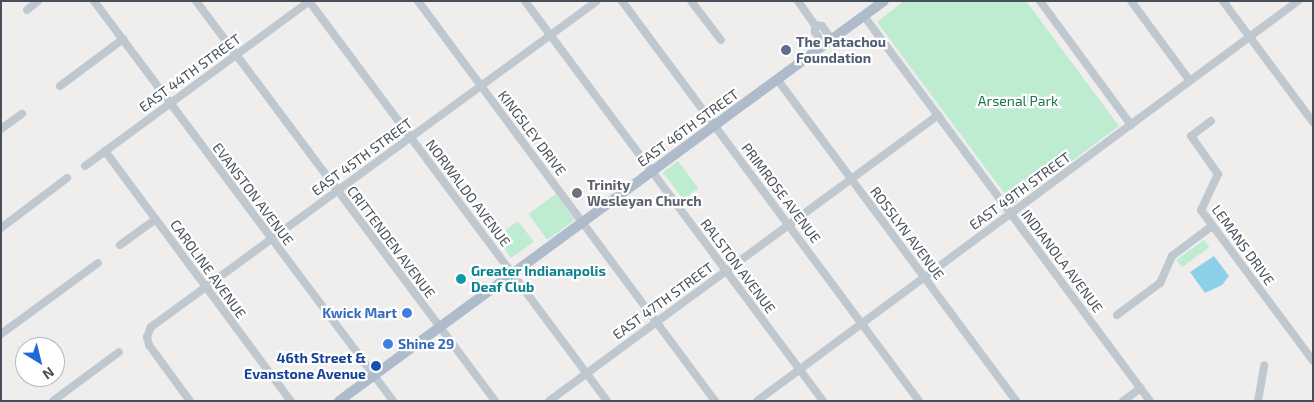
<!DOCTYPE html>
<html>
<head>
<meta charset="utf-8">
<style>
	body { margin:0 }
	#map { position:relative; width:1314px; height:402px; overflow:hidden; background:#f0eded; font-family:"Exo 2",sans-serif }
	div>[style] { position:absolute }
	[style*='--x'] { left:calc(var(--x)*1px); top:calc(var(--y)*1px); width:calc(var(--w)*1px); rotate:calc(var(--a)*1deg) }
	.green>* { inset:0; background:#bdecd1; transform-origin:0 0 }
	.water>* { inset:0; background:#8cd0e7 }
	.minor>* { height:8px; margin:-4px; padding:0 4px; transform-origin:4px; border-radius:4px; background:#bfc7cf }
	.major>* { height:10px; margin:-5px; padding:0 5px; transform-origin:5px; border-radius:5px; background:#aebbcb }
	.dots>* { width:14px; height:14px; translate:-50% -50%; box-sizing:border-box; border:2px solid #fff; border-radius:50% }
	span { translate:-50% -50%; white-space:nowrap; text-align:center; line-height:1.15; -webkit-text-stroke:4.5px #fff; paint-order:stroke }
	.service-label { font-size:14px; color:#4e5e75; font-weight:700 }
	.left { translate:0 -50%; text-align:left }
	.street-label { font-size:14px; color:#47505a }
	.park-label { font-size:14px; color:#1b774d }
	.worship-label { font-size:14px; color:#5b616d; font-weight:700 }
	.culture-label { font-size:14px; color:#0d838f; font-weight:700 }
	.shop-label { font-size:14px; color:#366cbe; font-weight:700 }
	.right { translate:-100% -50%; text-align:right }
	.transit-label { font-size:14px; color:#164399; font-weight:700 }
	.frame { position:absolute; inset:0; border:2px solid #47505a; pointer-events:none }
	.north { position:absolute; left:15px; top:337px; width:50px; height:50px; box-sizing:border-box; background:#fff; border:1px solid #b5b9bd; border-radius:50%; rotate:144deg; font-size:14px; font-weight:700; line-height:20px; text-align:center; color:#47505a }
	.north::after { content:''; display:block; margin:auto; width:18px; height:22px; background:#2268d5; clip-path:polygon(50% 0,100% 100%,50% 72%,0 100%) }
</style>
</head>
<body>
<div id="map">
	<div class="green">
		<i style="clip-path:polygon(904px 1px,1026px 1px,1119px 126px,1013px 205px,877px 22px)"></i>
		<i style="left:678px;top:161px;width:34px;height:19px;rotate:53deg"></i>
		<i style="left:556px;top:194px;width:32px;height:34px;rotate:54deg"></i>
		<i style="clip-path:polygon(518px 221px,534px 242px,511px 258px,498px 240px,499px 235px)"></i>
		<i style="left:1204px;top:240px;width:9px;height:34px;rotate:54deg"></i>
	</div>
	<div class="water">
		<i style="clip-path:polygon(1214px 256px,1229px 276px,1222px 285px,1205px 293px,1190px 272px)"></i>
	</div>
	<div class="minor">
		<i style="--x:94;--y:1;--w:499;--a:53.2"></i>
		<i style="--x:196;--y:1;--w:499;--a:53.2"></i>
		<i style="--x:309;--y:1;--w:499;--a:53.3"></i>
		<i style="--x:418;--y:1;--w:498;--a:53.4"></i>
		<i style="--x:525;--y:1;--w:499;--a:53.3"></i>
		<i style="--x:622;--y:1;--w:498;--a:53.4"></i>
		<i style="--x:691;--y:1;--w:49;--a:52.4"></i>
		<i style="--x:798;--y:1;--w:29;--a:55"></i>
		<i style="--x:1040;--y:1;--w:154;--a:53.7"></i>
		<i style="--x:1131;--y:1;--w:99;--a:53.6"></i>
		<i style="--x:1223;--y:1;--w:151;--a:53.4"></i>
		<i style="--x:27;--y:10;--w:14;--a:-39"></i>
		<i style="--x:864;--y:16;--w:480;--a:53.4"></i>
		<i style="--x:825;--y:45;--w:16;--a:-128"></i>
		<i style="--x:815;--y:32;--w:7;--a:-90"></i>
		<i style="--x:815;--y:25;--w:7;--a:8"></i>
		<i style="--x:822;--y:26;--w:17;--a:54"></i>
		<i style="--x:777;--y:79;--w:401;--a:53.4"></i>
		<i style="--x:60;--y:86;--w:79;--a:-36.7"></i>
		<i style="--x:1211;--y:121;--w:25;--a:143"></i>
		<i style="--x:1191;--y:136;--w:47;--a:54.6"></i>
		<i style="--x:1218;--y:174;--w:40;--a:115"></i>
		<i style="--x:1201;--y:210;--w:188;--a:53.4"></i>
		<i style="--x:1;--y:129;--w:26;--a:-36"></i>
		<i style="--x:105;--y:151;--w:312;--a:53.4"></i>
		<i style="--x:85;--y:166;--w:279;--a:-36.3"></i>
		<i style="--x:1;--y:228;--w:83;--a:-37.1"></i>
		<i style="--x:120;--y:245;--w:44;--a:-35.8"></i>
		<i style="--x:1117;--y:315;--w:54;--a:-36.7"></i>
		<i style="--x:1160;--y:283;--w:30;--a:-66"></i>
		<i style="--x:1172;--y:256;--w:50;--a:-36.9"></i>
		<i style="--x:1;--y:334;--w:120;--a:-36.2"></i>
		<i style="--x:53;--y:401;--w:82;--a:-36.6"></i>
		<i style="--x:190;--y:401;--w:69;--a:-126.2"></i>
		<i style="--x:149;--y:345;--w:8;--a:-104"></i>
		<i style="--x:147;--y:337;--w:11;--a:-68"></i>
		<i style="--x:151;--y:327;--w:552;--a:-36.16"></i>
		<i style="--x:549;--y:401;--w:483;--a:-36.3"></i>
		<i style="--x:757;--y:401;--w:673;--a:-36.48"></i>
		<i style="--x:1123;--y:401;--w:22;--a:-36"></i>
		<i style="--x:1258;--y:401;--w:36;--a:-80"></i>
	</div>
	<div class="major">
		<i style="--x:339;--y:401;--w:676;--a:-36.28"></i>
	</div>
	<div class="dots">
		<i style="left:786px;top:50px;background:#5c6f8a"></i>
		<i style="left:577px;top:193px;background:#6b7280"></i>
		<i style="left:461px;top:279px;background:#0f9aa8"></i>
		<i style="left:407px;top:313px;background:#3f7fe0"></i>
		<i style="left:388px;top:344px;background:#3f7fe0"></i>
		<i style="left:376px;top:366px;background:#1a4fb4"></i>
	</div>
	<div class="service-label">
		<span class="left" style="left:796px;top:50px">The Patachou<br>Foundation</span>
	</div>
	<div class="street-label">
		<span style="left:190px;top:73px;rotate:-36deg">EAST 44TH STREET</span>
		<span style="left:688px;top:128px;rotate:-36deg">EAST 46TH STREET</span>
		<span style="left:532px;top:133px;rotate:53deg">KINGSLEY DRIVE</span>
		<span style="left:362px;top:157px;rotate:-36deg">EAST 45TH STREET</span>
		<span style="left:1020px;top:191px;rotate:-36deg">EAST 49TH STREET</span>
		<span style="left:468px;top:193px;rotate:53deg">NORWALDO AVENUE</span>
		<span style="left:781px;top:193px;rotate:53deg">PRIMROSE AVENUE</span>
		<span style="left:253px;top:194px;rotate:53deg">EVANSTON AVENUE</span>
		<span style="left:907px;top:233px;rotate:53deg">ROSSLYN AVENUE</span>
		<span style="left:391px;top:242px;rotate:53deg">CRITTENDEN AVENUE</span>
		<span style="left:1243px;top:245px;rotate:54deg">LEMANS DRIVE</span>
		<span style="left:1062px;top:261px;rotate:53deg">INDIANOLA AVENUE</span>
		<span style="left:738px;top:266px;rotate:53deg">RALSTON AVENUE</span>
		<span style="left:208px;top:269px;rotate:54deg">CAROLINE AVENUE</span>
		<span style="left:663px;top:301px;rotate:-36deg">EAST 47TH STREET</span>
	</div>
	<div class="park-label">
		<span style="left:1018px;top:101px">Arsenal Park</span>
	</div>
	<div class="worship-label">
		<span class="left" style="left:587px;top:193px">Trinity<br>Wesleyan Church</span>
	</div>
	<div class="culture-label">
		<span class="left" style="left:471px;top:279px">Greater Indianapolis<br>Deaf Club</span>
	</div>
	<div class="shop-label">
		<span class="right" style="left:397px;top:313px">Kwick Mart</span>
		<span class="left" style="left:398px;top:344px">Shine 29</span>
	</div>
	<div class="transit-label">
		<span class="right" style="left:366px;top:366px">46th Street &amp;<br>Evanstone Avenue</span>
	</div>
	<div class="frame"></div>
	<div class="north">N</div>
</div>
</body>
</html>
